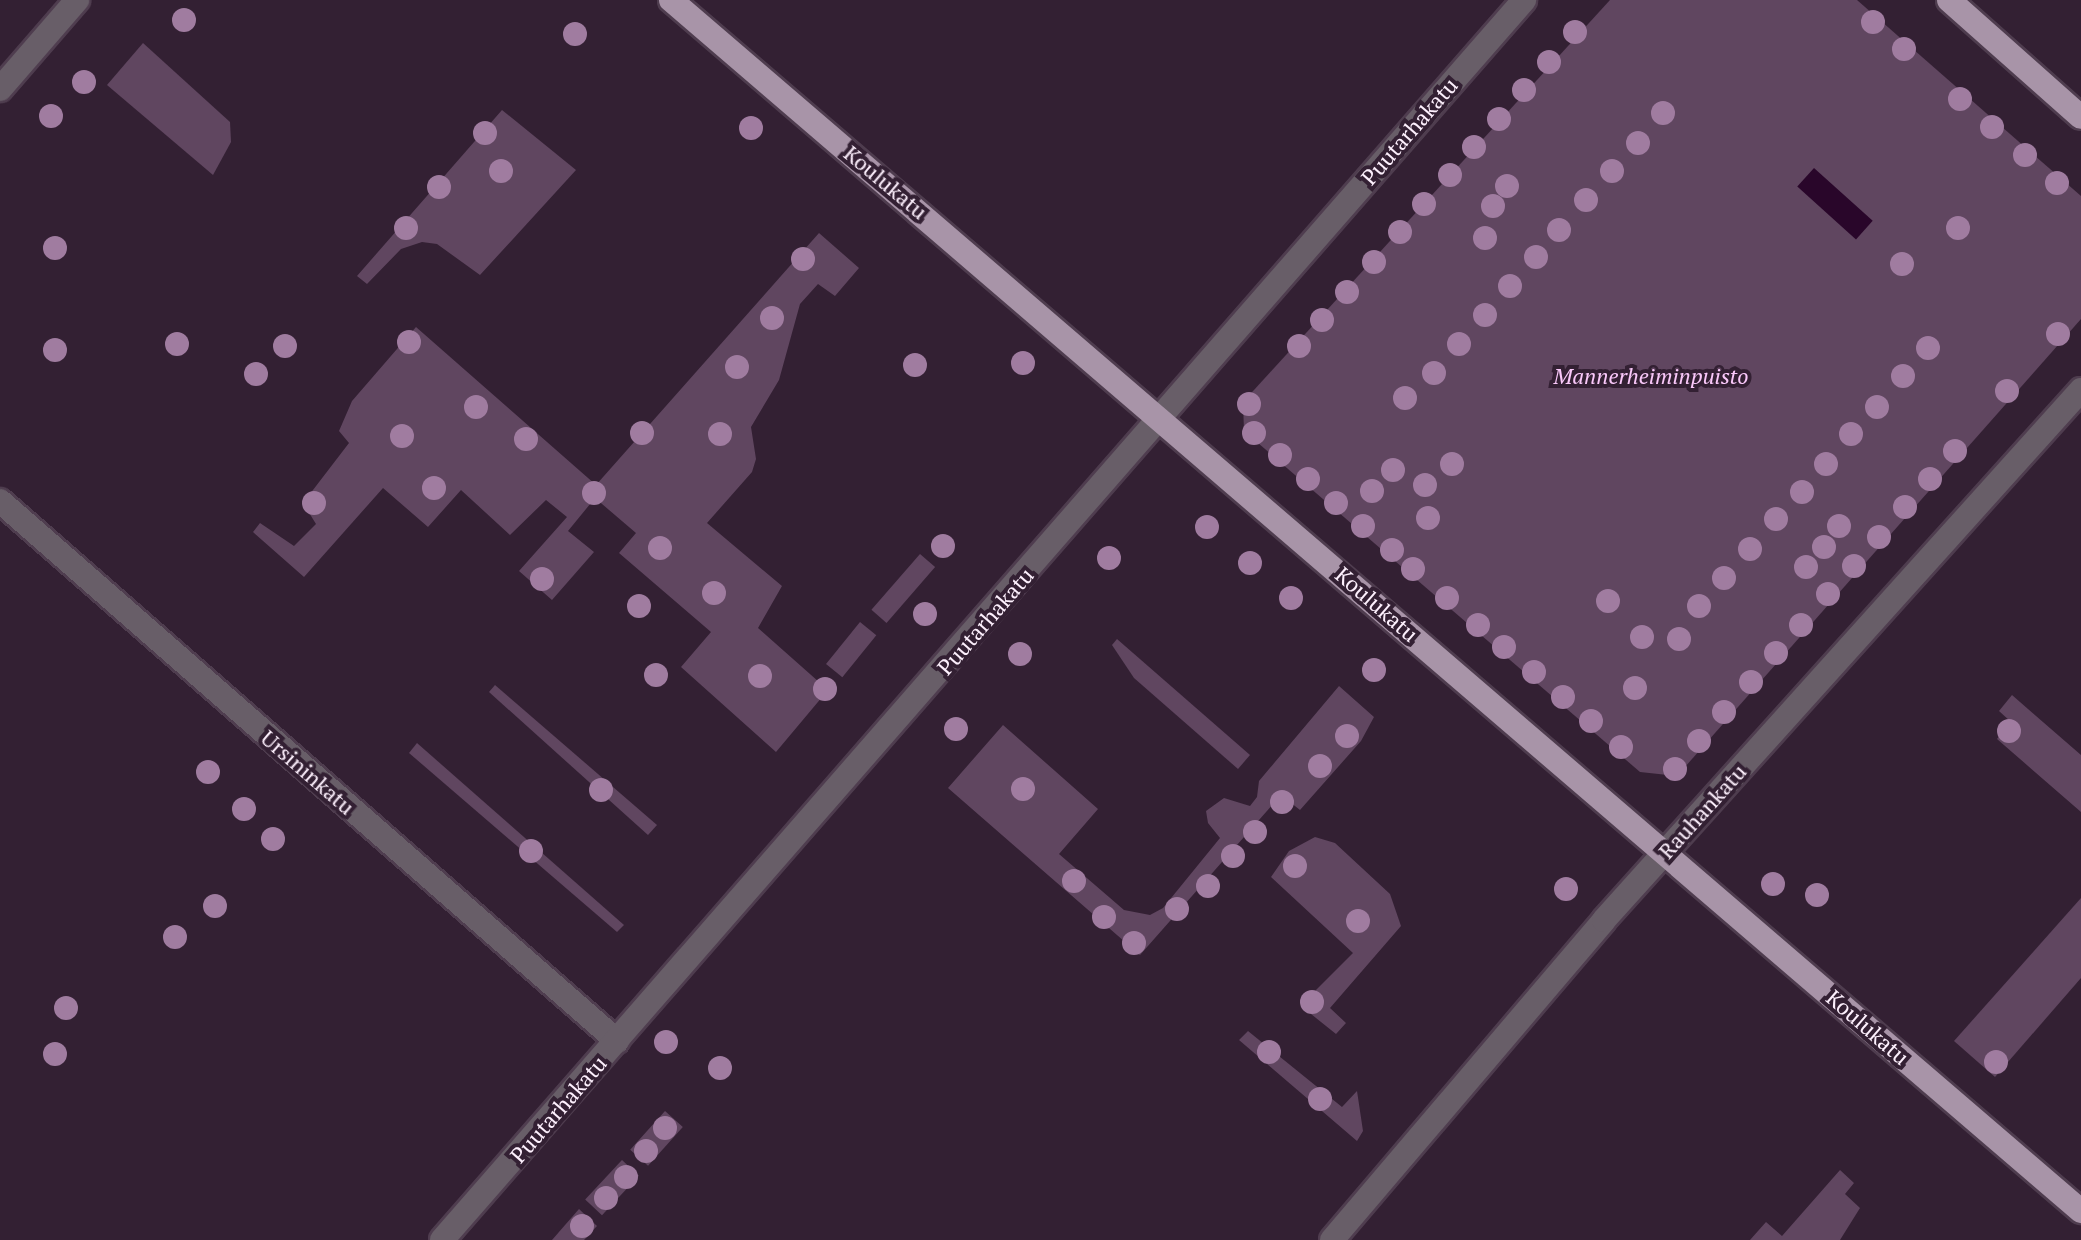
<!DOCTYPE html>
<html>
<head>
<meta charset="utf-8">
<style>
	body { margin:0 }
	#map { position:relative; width:2081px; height:1240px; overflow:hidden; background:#332033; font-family:"PT Serif",serif }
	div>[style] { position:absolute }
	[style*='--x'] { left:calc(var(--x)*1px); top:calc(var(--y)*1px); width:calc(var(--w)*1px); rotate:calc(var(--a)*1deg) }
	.green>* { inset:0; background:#604660; transform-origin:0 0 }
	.water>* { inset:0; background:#29062a; transform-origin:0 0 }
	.roads { filter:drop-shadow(2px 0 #4f3d4f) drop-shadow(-2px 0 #4f3d4f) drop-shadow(0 2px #4f3d4f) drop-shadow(0 -2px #4f3d4f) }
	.minor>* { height:24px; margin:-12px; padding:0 12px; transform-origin:12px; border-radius:12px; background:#685e68 }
	.major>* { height:24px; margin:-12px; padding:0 12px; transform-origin:12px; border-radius:12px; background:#a894a8 }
	.trees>* { width:24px; height:24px; margin:-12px; border-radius:50%; background:#a07ca0 }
	span { translate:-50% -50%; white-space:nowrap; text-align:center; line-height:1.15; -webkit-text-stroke:8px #332033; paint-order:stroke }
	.street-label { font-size:22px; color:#fdf0fd }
	.park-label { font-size:22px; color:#fac8fa; font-style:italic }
</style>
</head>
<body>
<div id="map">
	<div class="green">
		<i style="clip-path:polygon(1610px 0,1857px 0,2081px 196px,2081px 319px,1677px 776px,1640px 772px,1244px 431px,1243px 402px)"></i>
		<i style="clip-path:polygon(143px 43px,230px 122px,231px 142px,213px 175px,107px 85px)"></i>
		<i style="clip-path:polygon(502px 110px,576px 170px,480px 275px,437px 244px,422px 242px,401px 249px,367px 284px,357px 276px)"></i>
		<i style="clip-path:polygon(819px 233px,859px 268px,835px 296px,818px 284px,800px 304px,779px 380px,751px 427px,756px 459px,752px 472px,707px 523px,782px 586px,758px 628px,828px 690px,776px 752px,681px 667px,711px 632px,619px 553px,636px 533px,595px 498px,568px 531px,594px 552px,552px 600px,519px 571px,567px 517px,546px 500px,510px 535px,461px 490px,428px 527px,383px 488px,304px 577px,253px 532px,260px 523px,294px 546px,316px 524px,303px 503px,349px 443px,339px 431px,352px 401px,416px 327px,596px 485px)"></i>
		<i style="left:920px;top:554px;width:20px;height:74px;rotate:41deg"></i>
		<i style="left:860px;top:622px;width:21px;height:54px;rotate:39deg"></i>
		<i style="clip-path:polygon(1117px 639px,1250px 755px,1238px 769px,1134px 678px,1112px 645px)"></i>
		<i style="clip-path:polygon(495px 685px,657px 825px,648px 835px,489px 692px)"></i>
		<i style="clip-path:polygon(1339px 686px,1374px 717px,1361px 741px,1300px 810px,1281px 795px,1140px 955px,948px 788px,1003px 725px,1098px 809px,1059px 854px,1124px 910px,1150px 915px,1163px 908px,1220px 838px,1208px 823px,1206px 811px,1224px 798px,1250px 806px,1257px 797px,1259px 781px)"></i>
		<i style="clip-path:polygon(2012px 695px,2081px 755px,2081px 812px,1997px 739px,2010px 721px,1999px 711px)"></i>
		<i style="clip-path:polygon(417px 743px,624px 925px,617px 932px,409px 753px)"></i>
		<i style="clip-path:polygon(1315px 837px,1335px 843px,1390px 894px,1401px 926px,1330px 1008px,1346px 1023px,1336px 1034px,1311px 1014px,1305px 1001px,1353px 953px,1271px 877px,1289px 851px)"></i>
		<i style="clip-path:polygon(2081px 898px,2081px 978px,1995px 1077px,1954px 1041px)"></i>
		<i style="clip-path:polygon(1248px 1031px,1342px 1107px,1357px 1091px,1363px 1131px,1357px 1141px,1239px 1040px)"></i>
		<i style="left:665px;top:1111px;width:24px;height:52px;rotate:42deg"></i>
		<i style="left:622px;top:1160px;width:23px;height:54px;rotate:43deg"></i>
		<i style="clip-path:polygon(1840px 1170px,1854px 1183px,1845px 1194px,1860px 1208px,1840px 1240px,1750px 1240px,1766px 1222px,1782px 1236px)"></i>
		<i style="clip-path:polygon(579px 1209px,597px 1226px,584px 1240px,552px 1240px)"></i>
	</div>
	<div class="water">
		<i style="left:1814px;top:168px;width:79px;height:25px;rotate:42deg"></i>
	</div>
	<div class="roads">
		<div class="minor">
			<i style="--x:0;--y:89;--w:118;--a:-49.1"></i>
			<i style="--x:0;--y:501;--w:820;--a:41.19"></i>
			<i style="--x:442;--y:1240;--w:1646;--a:-48.89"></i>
			<i style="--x:1332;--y:1240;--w:420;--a:-49.6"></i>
			<i style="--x:1604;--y:920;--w:713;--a:-48.01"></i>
		</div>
		<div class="major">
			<i style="--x:671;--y:0;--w:1859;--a:40.66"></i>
			<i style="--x:1949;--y:0;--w:176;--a:41.6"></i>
		</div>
	</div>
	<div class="trees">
		<i style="left:184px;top:20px"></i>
		<i style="left:1873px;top:22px"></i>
		<i style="left:1575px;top:32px"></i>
		<i style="left:575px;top:34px"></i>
		<i style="left:1904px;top:49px"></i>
		<i style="left:1549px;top:62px"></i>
		<i style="left:84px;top:82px"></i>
		<i style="left:1524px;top:90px"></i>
		<i style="left:1960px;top:99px"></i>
		<i style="left:1663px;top:113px"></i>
		<i style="left:51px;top:116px"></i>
		<i style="left:1499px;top:119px"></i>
		<i style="left:1992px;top:127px"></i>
		<i style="left:751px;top:128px"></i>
		<i style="left:485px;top:133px"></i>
		<i style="left:1638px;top:143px"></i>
		<i style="left:1474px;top:147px"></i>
		<i style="left:2025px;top:155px"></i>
		<i style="left:501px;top:171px"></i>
		<i style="left:1612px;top:171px"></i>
		<i style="left:1450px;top:175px"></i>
		<i style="left:2057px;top:183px"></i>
		<i style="left:1507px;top:186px"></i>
		<i style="left:439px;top:187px"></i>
		<i style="left:1586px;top:200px"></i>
		<i style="left:1424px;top:204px"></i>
		<i style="left:1493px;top:206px"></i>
		<i style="left:406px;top:228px"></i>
		<i style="left:1958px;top:228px"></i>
		<i style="left:1559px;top:230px"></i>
		<i style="left:1400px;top:232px"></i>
		<i style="left:1485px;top:238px"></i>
		<i style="left:55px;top:248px"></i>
		<i style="left:1536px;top:257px"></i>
		<i style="left:803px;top:259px"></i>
		<i style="left:1374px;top:262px"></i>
		<i style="left:1902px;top:264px"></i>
		<i style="left:1510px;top:286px"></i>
		<i style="left:1347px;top:292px"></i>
		<i style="left:1485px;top:315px"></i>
		<i style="left:772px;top:318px"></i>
		<i style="left:1322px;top:320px"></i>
		<i style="left:2058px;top:334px"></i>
		<i style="left:409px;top:342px"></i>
		<i style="left:177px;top:344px"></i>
		<i style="left:1459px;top:344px"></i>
		<i style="left:285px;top:346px"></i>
		<i style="left:1299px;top:346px"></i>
		<i style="left:1928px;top:348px"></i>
		<i style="left:55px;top:350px"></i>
		<i style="left:1023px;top:363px"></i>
		<i style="left:915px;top:365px"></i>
		<i style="left:737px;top:367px"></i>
		<i style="left:1434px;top:373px"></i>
		<i style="left:256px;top:374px"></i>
		<i style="left:1903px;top:376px"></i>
		<i style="left:2007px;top:391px"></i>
		<i style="left:1405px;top:398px"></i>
		<i style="left:1249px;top:404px"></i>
		<i style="left:476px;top:407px"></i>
		<i style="left:1877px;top:407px"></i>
		<i style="left:642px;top:433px"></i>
		<i style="left:1254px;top:433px"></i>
		<i style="left:720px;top:434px"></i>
		<i style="left:1851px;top:434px"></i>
		<i style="left:402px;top:436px"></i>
		<i style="left:526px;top:439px"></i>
		<i style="left:1955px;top:451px"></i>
		<i style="left:1280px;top:455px"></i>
		<i style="left:1452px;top:464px"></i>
		<i style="left:1826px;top:464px"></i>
		<i style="left:1393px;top:470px"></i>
		<i style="left:1308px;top:479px"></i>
		<i style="left:1930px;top:479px"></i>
		<i style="left:1425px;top:485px"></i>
		<i style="left:434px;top:488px"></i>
		<i style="left:1372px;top:491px"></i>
		<i style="left:1802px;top:492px"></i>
		<i style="left:594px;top:493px"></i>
		<i style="left:314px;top:503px"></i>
		<i style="left:1336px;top:503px"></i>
		<i style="left:1905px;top:507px"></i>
		<i style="left:1428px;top:518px"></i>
		<i style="left:1776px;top:519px"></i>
		<i style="left:1363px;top:526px"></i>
		<i style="left:1839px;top:526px"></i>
		<i style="left:1207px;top:527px"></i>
		<i style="left:1879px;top:537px"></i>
		<i style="left:943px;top:546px"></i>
		<i style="left:1824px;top:547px"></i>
		<i style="left:660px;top:548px"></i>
		<i style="left:1750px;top:549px"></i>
		<i style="left:1392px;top:550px"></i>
		<i style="left:1109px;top:558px"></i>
		<i style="left:1250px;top:563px"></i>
		<i style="left:1854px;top:566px"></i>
		<i style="left:1806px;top:567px"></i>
		<i style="left:1413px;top:569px"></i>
		<i style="left:1724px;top:578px"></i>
		<i style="left:542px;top:579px"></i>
		<i style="left:714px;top:593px"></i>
		<i style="left:1828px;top:594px"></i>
		<i style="left:1291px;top:598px"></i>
		<i style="left:1447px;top:598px"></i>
		<i style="left:1608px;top:601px"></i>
		<i style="left:639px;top:606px"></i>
		<i style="left:1699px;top:606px"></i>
		<i style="left:925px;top:614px"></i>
		<i style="left:1478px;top:625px"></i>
		<i style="left:1801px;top:625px"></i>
		<i style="left:1642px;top:637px"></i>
		<i style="left:1679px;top:639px"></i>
		<i style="left:1504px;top:647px"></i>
		<i style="left:1776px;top:653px"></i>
		<i style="left:1020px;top:654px"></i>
		<i style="left:1374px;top:670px"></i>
		<i style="left:1534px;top:672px"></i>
		<i style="left:656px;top:675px"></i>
		<i style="left:760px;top:676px"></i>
		<i style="left:1751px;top:682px"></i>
		<i style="left:1635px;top:688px"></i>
		<i style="left:825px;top:689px"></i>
		<i style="left:1563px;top:697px"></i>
		<i style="left:1724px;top:712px"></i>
		<i style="left:1591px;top:721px"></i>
		<i style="left:956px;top:729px"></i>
		<i style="left:2009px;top:731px"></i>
		<i style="left:1347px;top:736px"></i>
		<i style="left:1699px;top:741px"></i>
		<i style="left:1621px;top:747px"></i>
		<i style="left:1320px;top:766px"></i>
		<i style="left:1675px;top:769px"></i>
		<i style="left:208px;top:772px"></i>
		<i style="left:1023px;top:789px"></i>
		<i style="left:601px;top:790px"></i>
		<i style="left:1282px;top:802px"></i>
		<i style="left:244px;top:809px"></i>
		<i style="left:1255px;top:832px"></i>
		<i style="left:273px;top:839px"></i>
		<i style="left:531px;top:851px"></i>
		<i style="left:1233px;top:856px"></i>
		<i style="left:1295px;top:866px"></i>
		<i style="left:1074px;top:881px"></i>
		<i style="left:1773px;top:884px"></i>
		<i style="left:1208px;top:886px"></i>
		<i style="left:1566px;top:889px"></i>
		<i style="left:1817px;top:895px"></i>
		<i style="left:215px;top:906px"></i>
		<i style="left:1177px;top:909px"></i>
		<i style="left:1104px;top:917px"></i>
		<i style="left:1358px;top:921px"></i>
		<i style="left:175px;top:937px"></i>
		<i style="left:1134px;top:943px"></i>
		<i style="left:1312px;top:1002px"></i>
		<i style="left:66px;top:1008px"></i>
		<i style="left:666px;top:1042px"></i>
		<i style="left:1269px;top:1052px"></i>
		<i style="left:55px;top:1054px"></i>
		<i style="left:1996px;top:1062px"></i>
		<i style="left:720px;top:1068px"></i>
		<i style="left:1320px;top:1099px"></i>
		<i style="left:665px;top:1128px"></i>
		<i style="left:646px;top:1151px"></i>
		<i style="left:626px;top:1177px"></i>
		<i style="left:606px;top:1198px"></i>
		<i style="left:582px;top:1226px"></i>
	</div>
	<div class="street-label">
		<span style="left:1409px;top:131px;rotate:-49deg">Puutarhakatu</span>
		<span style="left:886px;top:182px;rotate:40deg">Koulukatu</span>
		<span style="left:1377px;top:604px;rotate:41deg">Koulukatu</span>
		<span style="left:985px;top:621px;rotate:-49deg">Puutarhakatu</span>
		<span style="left:308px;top:772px;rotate:41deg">Ursininkatu</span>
		<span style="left:1702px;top:811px;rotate:-48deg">Rauhankatu</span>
		<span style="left:1868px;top:1027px;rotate:41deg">Koulukatu</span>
		<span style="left:558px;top:1109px;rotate:-49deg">Puutarhakatu</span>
	</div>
	<div class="park-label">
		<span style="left:1651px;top:376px">Mannerheiminpuisto</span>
	</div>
</div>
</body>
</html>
